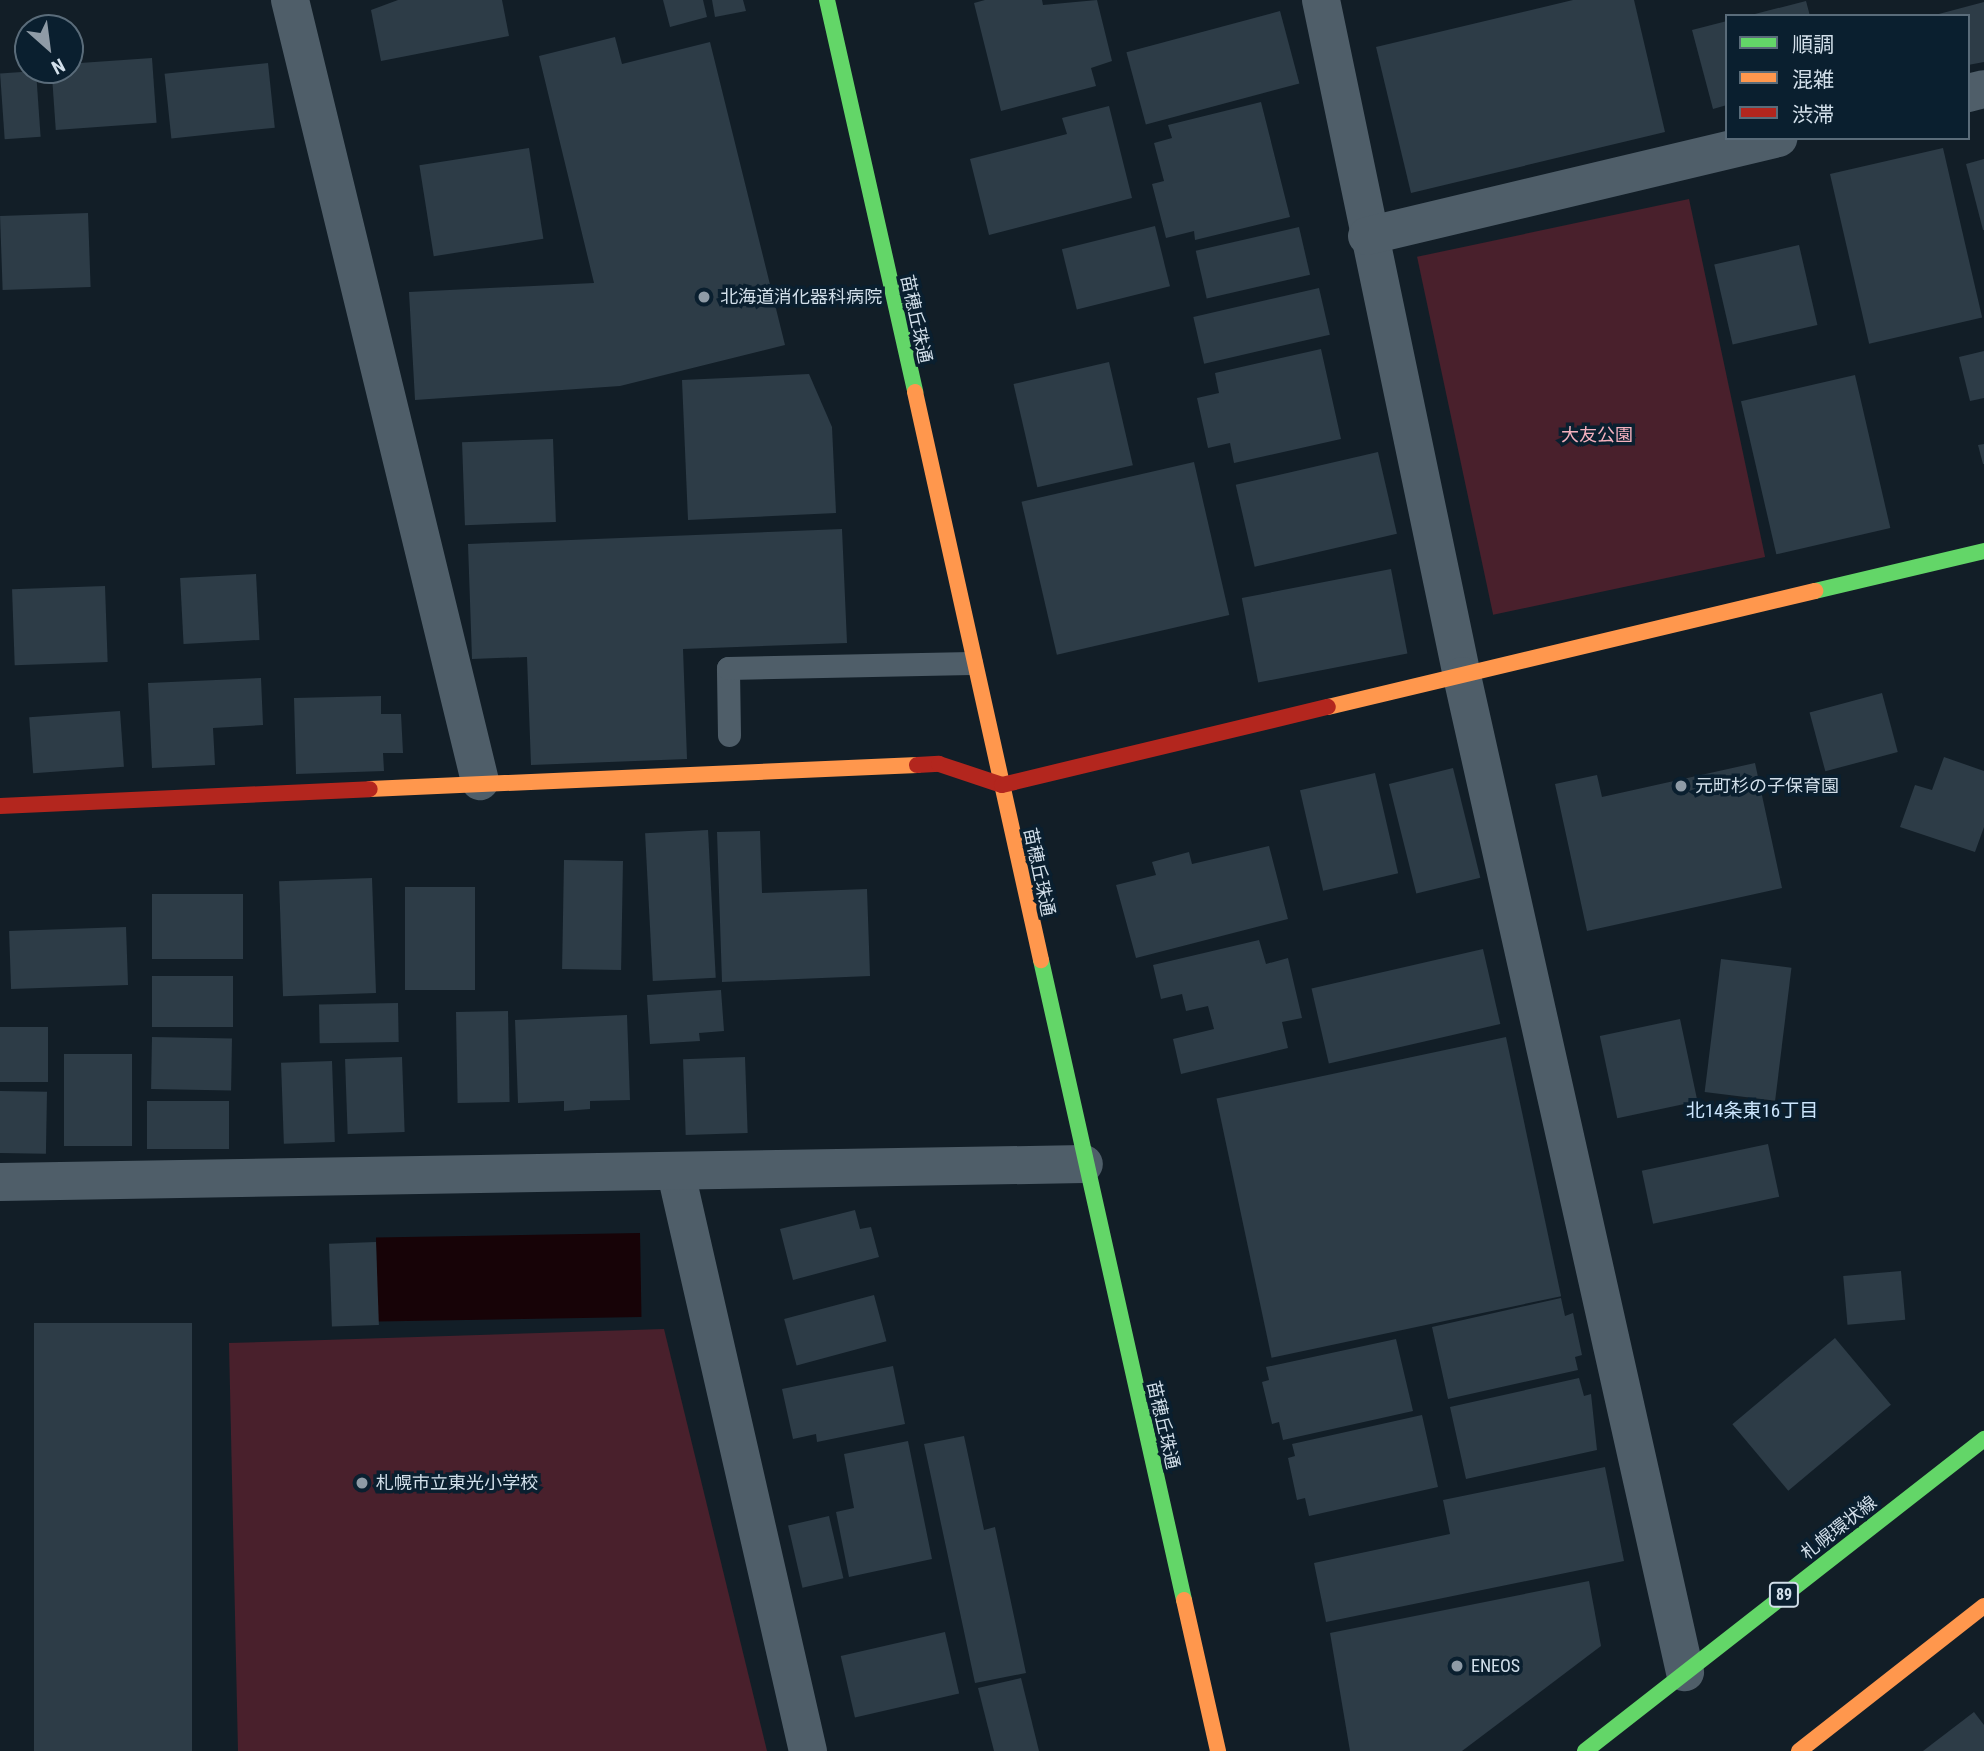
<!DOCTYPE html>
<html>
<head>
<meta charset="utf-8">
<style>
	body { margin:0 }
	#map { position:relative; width:1984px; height:1751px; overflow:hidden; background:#121e27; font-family:"Roboto Condensed","Noto Sans JP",sans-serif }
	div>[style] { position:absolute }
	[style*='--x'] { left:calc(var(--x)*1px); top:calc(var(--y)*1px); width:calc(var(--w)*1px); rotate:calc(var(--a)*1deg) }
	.green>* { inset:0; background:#49202c; transform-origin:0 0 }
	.water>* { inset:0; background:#170307; transform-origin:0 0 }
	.building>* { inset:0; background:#2d3c47; transform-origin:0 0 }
	.lane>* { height:23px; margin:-11.5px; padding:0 11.5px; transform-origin:11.5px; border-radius:11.5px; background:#4f5e69 }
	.street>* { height:38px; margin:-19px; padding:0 19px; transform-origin:19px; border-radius:19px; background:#4f5e69 }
	.fast>* { height:16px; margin:-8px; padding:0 8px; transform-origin:8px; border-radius:8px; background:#63d668 }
	.slow>* { height:16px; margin:-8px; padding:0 8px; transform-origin:8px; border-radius:8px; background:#ff974d }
	.jam>* { height:16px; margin:-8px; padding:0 8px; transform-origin:8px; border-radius:8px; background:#b3261e }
	.dots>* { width:19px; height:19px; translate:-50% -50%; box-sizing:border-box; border:4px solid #0a1f2f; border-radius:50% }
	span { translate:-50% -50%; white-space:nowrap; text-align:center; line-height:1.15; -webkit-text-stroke:7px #0a1f2f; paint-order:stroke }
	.shield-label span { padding:2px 5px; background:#0a1f2f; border:2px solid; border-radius:5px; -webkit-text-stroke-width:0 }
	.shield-label { font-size:16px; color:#d2dfea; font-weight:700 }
	.poi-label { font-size:18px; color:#d2dfea }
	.left { translate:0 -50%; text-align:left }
	.street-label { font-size:18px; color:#d2dfea }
	.park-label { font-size:18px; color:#f4b1be }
	.neighbourhood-label { font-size:19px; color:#cbe5fc }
	.legend { position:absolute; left:1725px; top:14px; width:245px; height:126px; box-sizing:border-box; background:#0a1f2f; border:2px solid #5a6c7a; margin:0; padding:9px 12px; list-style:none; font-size:21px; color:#d2dfea }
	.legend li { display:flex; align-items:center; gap:14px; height:35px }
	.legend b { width:35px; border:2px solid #5a6c7a }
	.north { position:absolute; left:14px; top:14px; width:70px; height:70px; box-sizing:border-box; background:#0a1f2f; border:2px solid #5a6c7a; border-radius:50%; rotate:152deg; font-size:19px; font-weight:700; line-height:28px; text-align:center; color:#d2dfea }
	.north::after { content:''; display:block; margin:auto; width:24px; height:32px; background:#8f9ba6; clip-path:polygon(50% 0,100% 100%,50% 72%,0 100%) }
</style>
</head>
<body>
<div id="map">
	<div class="green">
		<i style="left:1689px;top:199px;width:366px;height:278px;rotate:78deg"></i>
		<i style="clip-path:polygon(664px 1329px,767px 1751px,238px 1751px,229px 1343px)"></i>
	</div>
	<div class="water">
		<i style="left:640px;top:1233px;width:84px;height:264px;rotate:89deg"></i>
	</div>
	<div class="building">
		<i style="clip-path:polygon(398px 0,502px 0,509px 36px,381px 61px,371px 10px)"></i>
		<i style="clip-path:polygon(663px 0,703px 0,707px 17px,670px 27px)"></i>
		<i style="clip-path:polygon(712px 0,743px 0,746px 11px,715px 17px)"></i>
		<i style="clip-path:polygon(985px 0,1042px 0,1043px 5px,1097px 0,1112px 61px,1091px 68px,1096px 86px,1001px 111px,974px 3px)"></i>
		<i style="clip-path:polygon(1573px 0,1634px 0,1665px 132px,1411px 193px,1376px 47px)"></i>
		<i style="clip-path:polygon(1806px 1px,1810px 16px,1751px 16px,1751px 15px)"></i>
		<i style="clip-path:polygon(1984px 2px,1984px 62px,1968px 65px,1968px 16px,1935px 15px)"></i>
		<i style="left:1280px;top:11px;width:75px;height:159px;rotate:75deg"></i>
		<i style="clip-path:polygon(1727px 21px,1727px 105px,1713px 109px,1692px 30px)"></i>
		<i style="clip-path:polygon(615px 37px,622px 64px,710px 42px,785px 345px,620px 386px,415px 400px,409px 292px,594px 283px,539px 56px)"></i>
		<i style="left:152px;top:58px;width:65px;height:101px;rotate:86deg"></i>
		<i style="left:268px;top:63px;width:65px;height:104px;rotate:84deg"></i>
		<i style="left:36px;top:71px;width:66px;height:36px;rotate:86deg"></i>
		<i style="clip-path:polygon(1261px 102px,1290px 217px,1195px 240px,1194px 231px,1166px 238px,1152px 184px,1164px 181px,1154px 143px,1172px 138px,1168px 125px)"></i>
		<i style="clip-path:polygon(1109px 106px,1132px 198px,989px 235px,970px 159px,1067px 134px,1062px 118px)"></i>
		<i style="left:529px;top:148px;width:92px;height:111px;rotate:81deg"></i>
		<i style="left:1943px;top:148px;width:174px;height:116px;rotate:77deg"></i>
		<i style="clip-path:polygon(1984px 159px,1984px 230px,1983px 230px,1966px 164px)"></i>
		<i style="left:88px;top:213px;width:74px;height:88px;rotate:88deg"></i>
		<i style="left:1155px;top:226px;width:62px;height:96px;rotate:76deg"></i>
		<i style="left:1299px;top:227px;width:49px;height:106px;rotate:77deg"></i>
		<i style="left:1799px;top:245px;width:82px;height:87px;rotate:77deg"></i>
		<i style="left:1319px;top:288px;width:48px;height:129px;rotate:77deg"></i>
		<i style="clip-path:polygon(1321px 349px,1341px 439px,1234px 463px,1230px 443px,1208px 448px,1197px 398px,1219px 393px,1215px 373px)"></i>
		<i style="clip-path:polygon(1984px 351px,1984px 398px,1970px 401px,1959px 357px)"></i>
		<i style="left:1109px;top:362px;width:106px;height:98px;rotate:77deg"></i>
		<i style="clip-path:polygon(809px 374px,832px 427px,836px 513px,688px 520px,682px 380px)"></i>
		<i style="left:1855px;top:375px;width:157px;height:117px;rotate:77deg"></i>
		<i style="left:553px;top:439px;width:83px;height:91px;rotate:88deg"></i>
		<i style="clip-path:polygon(1984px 444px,1984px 464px,1983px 464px,1978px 445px)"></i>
		<i style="left:1378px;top:452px;width:84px;height:146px;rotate:77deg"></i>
		<i style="left:1194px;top:462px;width:157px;height:177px;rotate:77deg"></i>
		<i style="clip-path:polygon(842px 529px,847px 643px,683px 649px,687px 759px,531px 765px,527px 657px,472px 659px,468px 544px)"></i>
		<i style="left:1391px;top:569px;width:86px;height:152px;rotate:79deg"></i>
		<i style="left:256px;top:574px;width:66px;height:76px;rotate:87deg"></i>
		<i style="left:105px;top:586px;width:76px;height:93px;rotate:88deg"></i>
		<i style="clip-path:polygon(261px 678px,263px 725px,213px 728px,215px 765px,152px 768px,148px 683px)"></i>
		<i style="left:1882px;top:693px;width:61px;height:75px;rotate:75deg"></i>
		<i style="clip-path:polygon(381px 696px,381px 714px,401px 714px,403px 753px,383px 753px,384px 771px,296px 774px,294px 698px)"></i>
		<i style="left:120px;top:711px;width:56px;height:91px;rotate:86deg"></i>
		<i style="clip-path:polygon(1944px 757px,1984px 771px,1984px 827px,1975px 852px,1900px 827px,1915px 785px,1932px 790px)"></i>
		<i style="clip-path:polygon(1755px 763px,1782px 888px,1587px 931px,1555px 784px,1597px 775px,1602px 797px)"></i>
		<i style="left:1453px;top:768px;width:113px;height:66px;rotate:76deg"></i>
		<i style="left:1375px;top:773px;width:103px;height:77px;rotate:77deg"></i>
		<i style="left:708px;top:830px;width:148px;height:63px;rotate:87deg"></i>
		<i style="clip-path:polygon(760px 831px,762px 893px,867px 889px,870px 976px,722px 982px,717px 832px)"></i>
		<i style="clip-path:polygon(1269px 846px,1288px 919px,1136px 958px,1116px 885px,1156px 875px,1152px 862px,1189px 852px,1192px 864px)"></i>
		<i style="left:564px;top:860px;width:59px;height:109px;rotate:1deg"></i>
		<i style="left:372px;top:878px;width:115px;height:93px;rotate:88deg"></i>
		<i style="left:405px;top:887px;width:70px;height:103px"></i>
		<i style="left:243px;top:894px;width:65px;height:91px;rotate:90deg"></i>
		<i style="left:126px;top:927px;width:58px;height:117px;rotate:88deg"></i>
		<i style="clip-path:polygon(1259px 940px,1266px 964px,1288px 958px,1302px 1018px,1282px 1022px,1288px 1048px,1181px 1074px,1173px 1039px,1214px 1029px,1208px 1006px,1186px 1011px,1182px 994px,1161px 999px,1153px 965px)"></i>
		<i style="left:1483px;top:949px;width:77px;height:176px;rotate:77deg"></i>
		<i style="left:1721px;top:959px;width:71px;height:134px;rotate:7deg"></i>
		<i style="left:152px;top:976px;width:81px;height:51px"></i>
		<i style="clip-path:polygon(721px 990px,724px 1031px,699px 1033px,700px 1041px,650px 1044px,647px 995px)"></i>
		<i style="left:398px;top:1003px;width:39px;height:79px;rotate:89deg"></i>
		<i style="left:508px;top:1011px;width:91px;height:52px;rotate:89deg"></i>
		<i style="clip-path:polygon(627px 1015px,630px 1100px,590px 1101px,590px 1109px,564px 1111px,564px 1101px,518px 1103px,515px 1020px)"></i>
		<i style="left:1680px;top:1019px;width:84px;height:82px;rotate:78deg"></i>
		<i style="left:0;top:1027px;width:48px;height:55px"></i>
		<i style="left:152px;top:1037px;width:80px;height:52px;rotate:1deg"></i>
		<i style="left:1506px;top:1037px;width:265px;height:296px;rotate:78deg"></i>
		<i style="left:64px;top:1054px;width:68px;height:92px"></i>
		<i style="left:402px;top:1057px;width:75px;height:57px;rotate:88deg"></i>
		<i style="left:745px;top:1057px;width:76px;height:62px;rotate:88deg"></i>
		<i style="left:332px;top:1061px;width:81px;height:51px;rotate:88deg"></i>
		<i style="left:0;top:1091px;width:47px;height:62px;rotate:1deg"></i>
		<i style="left:147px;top:1101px;width:82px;height:48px"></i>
		<i style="left:1768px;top:1144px;width:54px;height:129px;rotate:78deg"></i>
		<i style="clip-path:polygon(855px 1210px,860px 1229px,871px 1227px,879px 1257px,793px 1280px,780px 1229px)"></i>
		<i style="left:376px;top:1242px;width:83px;height:47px;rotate:88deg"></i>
		<i style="left:1901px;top:1271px;width:49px;height:58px;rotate:85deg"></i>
		<i style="left:874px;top:1295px;width:48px;height:93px;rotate:75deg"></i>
		<i style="clip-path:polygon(1561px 1298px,1565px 1316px,1573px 1313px,1582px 1355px,1575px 1357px,1578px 1370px,1448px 1399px,1432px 1327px)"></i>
		<i style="left:34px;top:1323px;width:158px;height:428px"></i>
		<i style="left:1835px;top:1338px;width:87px;height:134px;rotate:50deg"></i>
		<i style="clip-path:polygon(1396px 1339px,1413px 1411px,1283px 1440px,1279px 1422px,1272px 1424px,1262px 1382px,1269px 1380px,1266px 1367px)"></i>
		<i style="clip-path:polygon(893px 1366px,905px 1424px,817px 1442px,816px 1434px,793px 1439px,782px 1389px)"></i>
		<i style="clip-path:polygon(1579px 1378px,1584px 1396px,1591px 1394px,1597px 1450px,1466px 1479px,1450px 1407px)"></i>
		<i style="clip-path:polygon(1422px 1415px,1438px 1487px,1309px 1516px,1305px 1498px,1297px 1500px,1288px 1458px,1295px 1456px,1292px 1444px)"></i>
		<i style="clip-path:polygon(964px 1436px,984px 1530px,995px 1527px,1026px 1673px,975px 1683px,924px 1444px)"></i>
		<i style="clip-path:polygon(908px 1441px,932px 1559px,849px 1577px,836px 1512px,854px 1508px,844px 1454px)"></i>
		<i style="clip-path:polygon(1605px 1467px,1624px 1561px,1326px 1622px,1314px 1563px,1450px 1534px,1443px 1500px)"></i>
		<i style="left:829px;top:1516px;width:64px;height:42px;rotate:77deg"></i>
		<i style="clip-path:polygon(1589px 1581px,1601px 1646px,1462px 1751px,1350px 1751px,1330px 1633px)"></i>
		<i style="left:945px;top:1632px;width:63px;height:107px;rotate:77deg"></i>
		<i style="clip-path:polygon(1021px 1678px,1039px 1751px,994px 1751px,978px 1688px)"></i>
		<i style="clip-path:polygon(1974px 1712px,1984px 1725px,1984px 1751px,1923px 1751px)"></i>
	</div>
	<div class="lane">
		<i style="--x:729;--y:735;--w:67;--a:-90.9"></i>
		<i style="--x:728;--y:668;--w:243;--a:-1.2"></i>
	</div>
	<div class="street">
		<i style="--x:290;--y:0;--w:804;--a:76.33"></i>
		<i style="--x:1321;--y:0;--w:691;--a:78.22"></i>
		<i style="--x:1462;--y:676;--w:1021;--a:77.38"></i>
		<i style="--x:1968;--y:93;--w:16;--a:-14"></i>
		<i style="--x:1367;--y:236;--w:423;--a:-13.4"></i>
		<i style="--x:676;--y:1173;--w:593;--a:77.14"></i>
		<i style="--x:0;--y:1182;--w:1084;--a:-0.95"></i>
	</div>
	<div class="fast">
		<i style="--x:827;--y:0;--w:402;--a:77.3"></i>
		<i style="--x:1815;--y:591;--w:174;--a:-13.3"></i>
		<i style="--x:1041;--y:960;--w:656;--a:77.4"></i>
		<i style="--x:1585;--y:1751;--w:507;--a:-38.02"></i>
	</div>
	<div class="slow">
		<i style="--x:915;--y:392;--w:582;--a:77.49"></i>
		<i style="--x:1328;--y:707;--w:501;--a:-13.4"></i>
		<i style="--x:370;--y:789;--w:548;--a:-2.51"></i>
		<i style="--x:1184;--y:1600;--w:155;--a:77.3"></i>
		<i style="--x:1799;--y:1751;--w:235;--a:-38.1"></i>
	</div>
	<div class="jam">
		<i style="--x:917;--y:765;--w:22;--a:-3"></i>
		<i style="--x:939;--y:764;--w:66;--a:18.4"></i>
		<i style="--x:1002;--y:785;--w:335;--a:-13.5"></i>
		<i style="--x:0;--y:806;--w:370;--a:-2.6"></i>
	</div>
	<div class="dots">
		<i style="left:704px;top:297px;background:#8f9ba6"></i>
		<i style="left:1681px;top:786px;background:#8f9ba6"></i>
		<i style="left:362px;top:1483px;background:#8f9ba6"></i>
		<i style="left:1457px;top:1666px;background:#8f9ba6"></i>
	</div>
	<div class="shield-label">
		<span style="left:1784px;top:1595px">89</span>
	</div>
	<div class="poi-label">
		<span class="left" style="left:720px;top:297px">北海道消化器科病院</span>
		<span class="left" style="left:1695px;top:786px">元町杉の子保育園</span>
		<span class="left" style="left:376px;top:1483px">札幌市立東光小学校</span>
		<span class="left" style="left:1471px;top:1666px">ENEOS</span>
	</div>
	<div class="street-label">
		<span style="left:916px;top:319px;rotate:78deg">苗穂丘珠通</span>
		<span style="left:1039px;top:872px;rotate:78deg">苗穂丘珠通</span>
		<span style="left:1163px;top:1425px;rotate:77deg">苗穂丘珠通</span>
		<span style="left:1839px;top:1528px;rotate:-38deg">札幌環状線</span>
	</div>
	<div class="park-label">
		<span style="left:1597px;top:435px">大友公園</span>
	</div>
	<div class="neighbourhood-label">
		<span style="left:1752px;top:1111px">北14条東16丁目</span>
	</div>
	<ul class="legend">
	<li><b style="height:9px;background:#63d668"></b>順調</li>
	<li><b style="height:9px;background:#ff974d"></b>混雑</li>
	<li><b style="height:9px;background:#b3261e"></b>渋滞</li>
	</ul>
	<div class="north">N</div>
</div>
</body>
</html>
